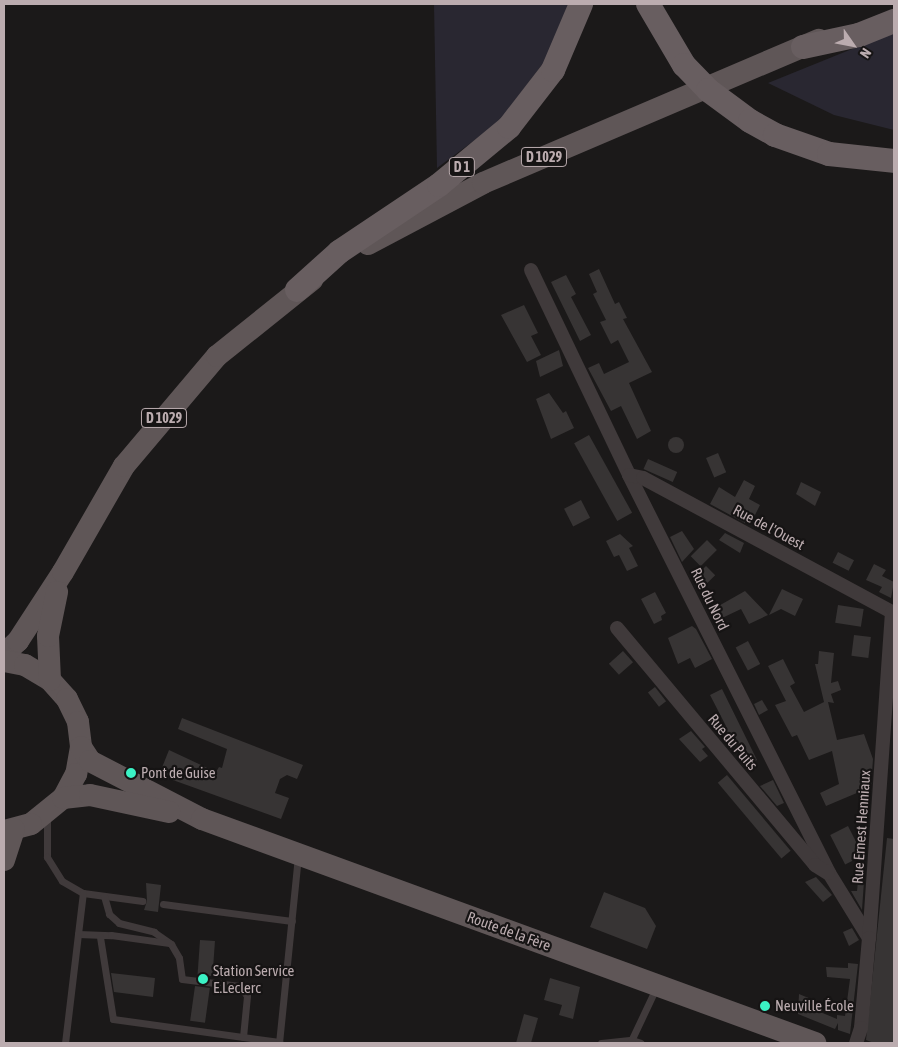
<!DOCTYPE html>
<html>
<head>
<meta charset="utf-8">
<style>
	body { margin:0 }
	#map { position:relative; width:898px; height:1047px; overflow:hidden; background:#1b1919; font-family:"Asap Condensed",sans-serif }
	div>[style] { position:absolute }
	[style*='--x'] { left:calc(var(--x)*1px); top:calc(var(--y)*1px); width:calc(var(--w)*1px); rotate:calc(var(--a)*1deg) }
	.green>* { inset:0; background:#292731 }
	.building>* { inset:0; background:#373434; transform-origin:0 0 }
	.round { border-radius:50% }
	.service>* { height:7px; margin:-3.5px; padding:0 3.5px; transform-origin:3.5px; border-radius:3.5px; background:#403a3b }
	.minor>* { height:14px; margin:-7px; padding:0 7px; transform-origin:7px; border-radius:7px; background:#403a3b }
	.primary>* { height:22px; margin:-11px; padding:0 11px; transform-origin:11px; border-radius:11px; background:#5f5657 }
	.trunk>* { height:24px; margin:-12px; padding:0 12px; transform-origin:12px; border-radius:12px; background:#685e60 }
	.dots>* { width:14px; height:14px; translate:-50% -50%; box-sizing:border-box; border:2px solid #161414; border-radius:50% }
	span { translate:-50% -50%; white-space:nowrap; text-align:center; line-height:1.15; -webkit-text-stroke:4.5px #161414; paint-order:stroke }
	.shield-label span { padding:1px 4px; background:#161414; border:1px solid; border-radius:4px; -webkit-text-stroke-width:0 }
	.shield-label { font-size:14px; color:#bbacaf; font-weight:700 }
	.street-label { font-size:15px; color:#bbacaf }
	.poi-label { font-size:15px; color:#bbacaf }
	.left { translate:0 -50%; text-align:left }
	.frame { position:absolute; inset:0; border:5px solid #bbacaf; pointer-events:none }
	.north { position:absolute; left:828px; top:20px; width:50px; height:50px; -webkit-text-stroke:4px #161414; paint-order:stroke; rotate:123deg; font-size:14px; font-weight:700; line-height:20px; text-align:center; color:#bbacaf }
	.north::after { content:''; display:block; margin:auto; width:18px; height:22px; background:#bbacaf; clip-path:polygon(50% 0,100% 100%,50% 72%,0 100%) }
</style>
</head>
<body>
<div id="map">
	<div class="green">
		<i style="clip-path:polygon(434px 4px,568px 4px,551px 53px,498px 123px,437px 168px)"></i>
		<i style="clip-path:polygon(894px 32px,894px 130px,834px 115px,768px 83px)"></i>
	</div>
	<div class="building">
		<i style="clip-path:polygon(599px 269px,615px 304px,619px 302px,627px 318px,623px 319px,652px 372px,629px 383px,651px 431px,637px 439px,621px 406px,611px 411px,588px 368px,599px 363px,604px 374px,629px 362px,618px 340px,611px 344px,600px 322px,606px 320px,593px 294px,597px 292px,589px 274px)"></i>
		<i style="clip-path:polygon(566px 275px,576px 294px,571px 297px,591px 335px,580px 341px,551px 282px)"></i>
		<i style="clip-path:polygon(524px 305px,538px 333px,531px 336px,541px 355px,527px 362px,501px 315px)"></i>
		<i style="clip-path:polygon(559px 350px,563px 366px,540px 377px,536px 361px)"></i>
		<i style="clip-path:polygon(549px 393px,563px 413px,566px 411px,574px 428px,551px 439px,536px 399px)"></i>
		<i style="left:589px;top:435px;width:89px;height:17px;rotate:61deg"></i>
		<i class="round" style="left:668px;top:437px;width:16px;height:16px"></i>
		<i style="left:718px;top:453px;width:21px;height:13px;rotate:67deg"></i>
		<i style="left:648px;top:459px;width:32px;height:11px;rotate:24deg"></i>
		<i style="clip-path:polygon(744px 480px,755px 486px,749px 499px,760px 505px,751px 523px,745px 523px,710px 504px,719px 487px,735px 497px)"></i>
		<i style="clip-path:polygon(801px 482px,821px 492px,815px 506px,796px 494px)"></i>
		<i style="left:581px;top:500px;width:20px;height:19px;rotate:63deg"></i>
		<i style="clip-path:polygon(682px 531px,694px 549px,682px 562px,670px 537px)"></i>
		<i style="clip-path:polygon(725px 533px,744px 543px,740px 553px,719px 540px)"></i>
		<i style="clip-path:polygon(620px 534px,633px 546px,629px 548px,638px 566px,627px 571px,619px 555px,614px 557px,606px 541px)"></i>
		<i style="left:707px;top:540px;width:14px;height:23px;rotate:45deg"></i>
		<i style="left:838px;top:552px;width:18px;height:12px;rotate:27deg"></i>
		<i style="clip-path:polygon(874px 564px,886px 570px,882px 576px,894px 582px,891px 598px,879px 592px,882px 587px,866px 580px)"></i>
		<i style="left:706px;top:566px;width:13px;height:14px;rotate:45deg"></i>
		<i style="clip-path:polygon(782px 589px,803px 599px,795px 616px,781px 609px,769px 615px)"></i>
		<i style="clip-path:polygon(745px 591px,768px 615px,749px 624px,741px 609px,720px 619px,715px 608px)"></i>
		<i style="clip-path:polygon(655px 592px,666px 613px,661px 616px,662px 620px,654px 624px,641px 599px)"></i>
		<i style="left:838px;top:605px;width:26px;height:18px;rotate:9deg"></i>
		<i style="clip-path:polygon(692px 626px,696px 629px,712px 659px,695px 668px,690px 658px,678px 664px,668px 638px)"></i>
		<i style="left:854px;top:635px;width:17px;height:21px;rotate:7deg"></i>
		<i style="left:748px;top:641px;width:26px;height:14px;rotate:62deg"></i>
		<i style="left:623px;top:651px;width:15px;height:19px;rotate:48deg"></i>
		<i style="clip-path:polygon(819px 651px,834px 653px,831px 683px,838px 681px,841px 690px,831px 694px,834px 703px,828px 702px,837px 740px,864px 734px,873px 759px,871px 787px,826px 806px,820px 793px,839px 784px,832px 751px,809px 760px,797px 735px,792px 737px,775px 705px,786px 701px,768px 666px,783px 659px,795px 683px,790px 686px,804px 712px,824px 702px,815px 664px,818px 664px)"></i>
		<i style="left:655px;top:687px;width:18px;height:9px;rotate:52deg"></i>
		<i style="clip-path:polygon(722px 689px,757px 760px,749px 765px,739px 747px,734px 750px,722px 728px,726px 726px,710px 695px)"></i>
		<i style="clip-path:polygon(762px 700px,768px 710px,759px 715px,754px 704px)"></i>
		<i style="clip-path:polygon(182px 718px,303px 765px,297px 779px,287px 775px,280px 779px,275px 793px,289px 798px,281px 819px,159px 775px,169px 750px,216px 772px,219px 767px,222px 768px,227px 749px,178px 729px)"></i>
		<i style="clip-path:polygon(691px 731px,705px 747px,702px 749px,708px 756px,700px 762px,679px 739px)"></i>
		<i style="left:727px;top:775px;width:99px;height:12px;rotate:50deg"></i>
		<i style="clip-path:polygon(773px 780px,784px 803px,777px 806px,760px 786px)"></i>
		<i style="left:848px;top:826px;width:33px;height:20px;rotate:63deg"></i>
		<i style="clip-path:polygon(887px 838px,894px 839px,894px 1043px,874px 1043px,866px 1040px)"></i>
		<i style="clip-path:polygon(816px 877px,832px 895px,823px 902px,805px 882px)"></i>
		<i style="clip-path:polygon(858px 881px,864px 881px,862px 910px,851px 891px,857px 891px)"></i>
		<i style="clip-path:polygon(146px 883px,161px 885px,158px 912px,144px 910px,147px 901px)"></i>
		<i style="clip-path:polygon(604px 892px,645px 908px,656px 926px,647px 949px,590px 927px)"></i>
		<i style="clip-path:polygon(852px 928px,859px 940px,849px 946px,843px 932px)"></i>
		<i style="left:200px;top:940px;width:15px;height:35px;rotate:4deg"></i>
		<i style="clip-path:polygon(848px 963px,858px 964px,850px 1034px,838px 1030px,838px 1023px,835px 1029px,798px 1014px,799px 994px,811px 999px,813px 1009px,837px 1019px,837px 1015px,845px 1016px,850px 979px,827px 977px,826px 967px,848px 968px)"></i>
		<i style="clip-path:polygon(111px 973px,155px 978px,153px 997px,114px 992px)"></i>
		<i style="clip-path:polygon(550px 978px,580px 987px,573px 1019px,559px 1015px,562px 1005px,544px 1000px)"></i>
		<i style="left:195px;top:986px;width:15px;height:35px;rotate:8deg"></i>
		<i style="clip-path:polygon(524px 1014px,538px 1018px,531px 1043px,516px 1043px)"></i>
	</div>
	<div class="service">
		<i style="--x:47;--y:817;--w:40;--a:90"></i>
		<i style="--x:47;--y:857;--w:28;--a:58"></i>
		<i style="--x:62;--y:881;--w:24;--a:30"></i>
		<i style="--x:83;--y:893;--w:60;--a:7.7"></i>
		<i style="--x:104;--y:896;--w:19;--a:74"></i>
		<i style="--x:109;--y:914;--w:13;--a:42"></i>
		<i style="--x:119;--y:923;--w:36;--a:14"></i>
		<i style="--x:154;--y:932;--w:21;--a:35"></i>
		<i style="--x:171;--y:944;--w:16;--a:60"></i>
		<i style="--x:179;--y:958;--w:21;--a:82"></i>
		<i style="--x:182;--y:979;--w:58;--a:6.9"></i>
		<i style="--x:240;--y:986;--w:12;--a:55"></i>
		<i style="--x:247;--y:996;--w:41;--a:95.6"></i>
		<i style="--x:163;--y:904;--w:130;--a:7.5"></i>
		<i style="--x:78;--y:934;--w:33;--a:2"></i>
		<i style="--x:111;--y:935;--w:59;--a:7.9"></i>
		<i style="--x:100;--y:937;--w:83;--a:81"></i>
		<i style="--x:113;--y:1019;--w:168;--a:7.9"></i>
		<i style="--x:65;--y:1043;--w:151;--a:-83.2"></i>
		<i style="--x:279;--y:1043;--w:187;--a:-84.2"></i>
		<i style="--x:601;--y:1043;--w:31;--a:-6"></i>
		<i style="--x:632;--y:1040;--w:9;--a:18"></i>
		<i style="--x:630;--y:1043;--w:61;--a:-64.7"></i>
	</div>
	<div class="minor">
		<i style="--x:531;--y:270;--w:227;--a:64.4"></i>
		<i style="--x:629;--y:475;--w:445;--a:63.3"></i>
		<i style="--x:829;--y:873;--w:76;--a:58.4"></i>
		<i style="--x:629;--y:475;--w:14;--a:12"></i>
		<i style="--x:643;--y:478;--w:283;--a:28.3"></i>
		<i style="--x:892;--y:612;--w:327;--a:94"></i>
		<i style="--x:869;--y:938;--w:90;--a:95.1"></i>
		<i style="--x:861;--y:1028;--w:16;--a:108"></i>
		<i style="--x:617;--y:628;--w:309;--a:50.1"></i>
		<i style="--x:815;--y:865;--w:15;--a:32"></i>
	</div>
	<div class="primary">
		<i style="--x:368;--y:244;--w:130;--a:-27.9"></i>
		<i style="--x:483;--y:183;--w:365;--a:-23.1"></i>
		<i style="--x:4;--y:654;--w:19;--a:-43"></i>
		<i style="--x:18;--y:641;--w:82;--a:-56.9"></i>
		<i style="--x:63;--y:572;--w:122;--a:-60.1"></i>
		<i style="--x:124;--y:466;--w:144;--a:-49.8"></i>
		<i style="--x:217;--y:356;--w:122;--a:-38.7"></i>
		<i style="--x:4;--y:661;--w:21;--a:11"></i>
		<i style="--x:25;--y:665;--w:29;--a:31"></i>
		<i style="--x:50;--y:680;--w:25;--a:48"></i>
		<i style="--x:67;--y:699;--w:25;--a:64"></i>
		<i style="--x:78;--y:722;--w:25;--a:83"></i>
		<i style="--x:81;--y:747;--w:27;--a:100"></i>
		<i style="--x:76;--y:774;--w:27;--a:118"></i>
		<i style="--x:63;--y:798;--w:41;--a:140.9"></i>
		<i style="--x:31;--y:824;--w:28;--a:165"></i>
		<i style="--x:50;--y:680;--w:44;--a:-92.6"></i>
		<i style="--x:48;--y:636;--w:45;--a:-78.4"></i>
		<i style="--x:81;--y:747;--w:17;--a:57"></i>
		<i style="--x:90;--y:761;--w:126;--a:27.4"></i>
		<i style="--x:202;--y:819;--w:653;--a:20.07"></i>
		<i style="--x:63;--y:798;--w:27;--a:-6"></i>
		<i style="--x:90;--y:795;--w:81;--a:12.1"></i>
		<i style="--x:4;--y:860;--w:32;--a:-72"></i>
	</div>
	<div class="trunk">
		<i style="--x:648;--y:4;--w:71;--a:59.5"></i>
		<i style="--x:684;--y:65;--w:35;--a:46"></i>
		<i style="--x:708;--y:90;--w:52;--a:36.4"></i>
		<i style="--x:750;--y:121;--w:29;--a:29"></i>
		<i style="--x:775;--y:135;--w:57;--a:19.4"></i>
		<i style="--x:829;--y:154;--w:65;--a:6.1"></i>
		<i style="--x:803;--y:47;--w:57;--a:-12.1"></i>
		<i style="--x:859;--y:35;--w:38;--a:-22"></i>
		<i style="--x:297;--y:290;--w:57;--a:-42.1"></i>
		<i style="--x:339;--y:252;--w:120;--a:-33.8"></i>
		<i style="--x:439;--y:185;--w:91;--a:-39.6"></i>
		<i style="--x:509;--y:127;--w:72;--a:-52.3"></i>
		<i style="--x:553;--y:70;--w:72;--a:-67"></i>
	</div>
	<div class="dots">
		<i style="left:131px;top:773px;background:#3bf2c5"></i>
		<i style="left:203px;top:979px;background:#3bf2c5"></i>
		<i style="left:765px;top:1006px;background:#3bf2c5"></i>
	</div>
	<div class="shield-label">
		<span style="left:544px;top:157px">D 1029</span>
		<span style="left:462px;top:167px">D 1</span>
		<span style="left:164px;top:418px">D 1029</span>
	</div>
	<div class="street-label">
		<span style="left:769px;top:527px;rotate:28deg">Rue de l'Ouest</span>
		<span style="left:710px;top:599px;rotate:64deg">Rue du Nord</span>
		<span style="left:733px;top:742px;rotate:50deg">Rue du Puits</span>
		<span style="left:861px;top:827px;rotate:-86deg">Rue Ernest Henniaux</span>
		<span style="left:509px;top:931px;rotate:20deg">Route de la Fère</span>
	</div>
	<div class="poi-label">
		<span class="left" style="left:141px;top:773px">Pont de Guise</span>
		<span class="left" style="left:213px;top:979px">Station Service<br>E.Leclerc</span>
		<span class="left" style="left:775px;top:1006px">Neuville École</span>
	</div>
	<div class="frame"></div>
	<div class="north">N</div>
</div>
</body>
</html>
